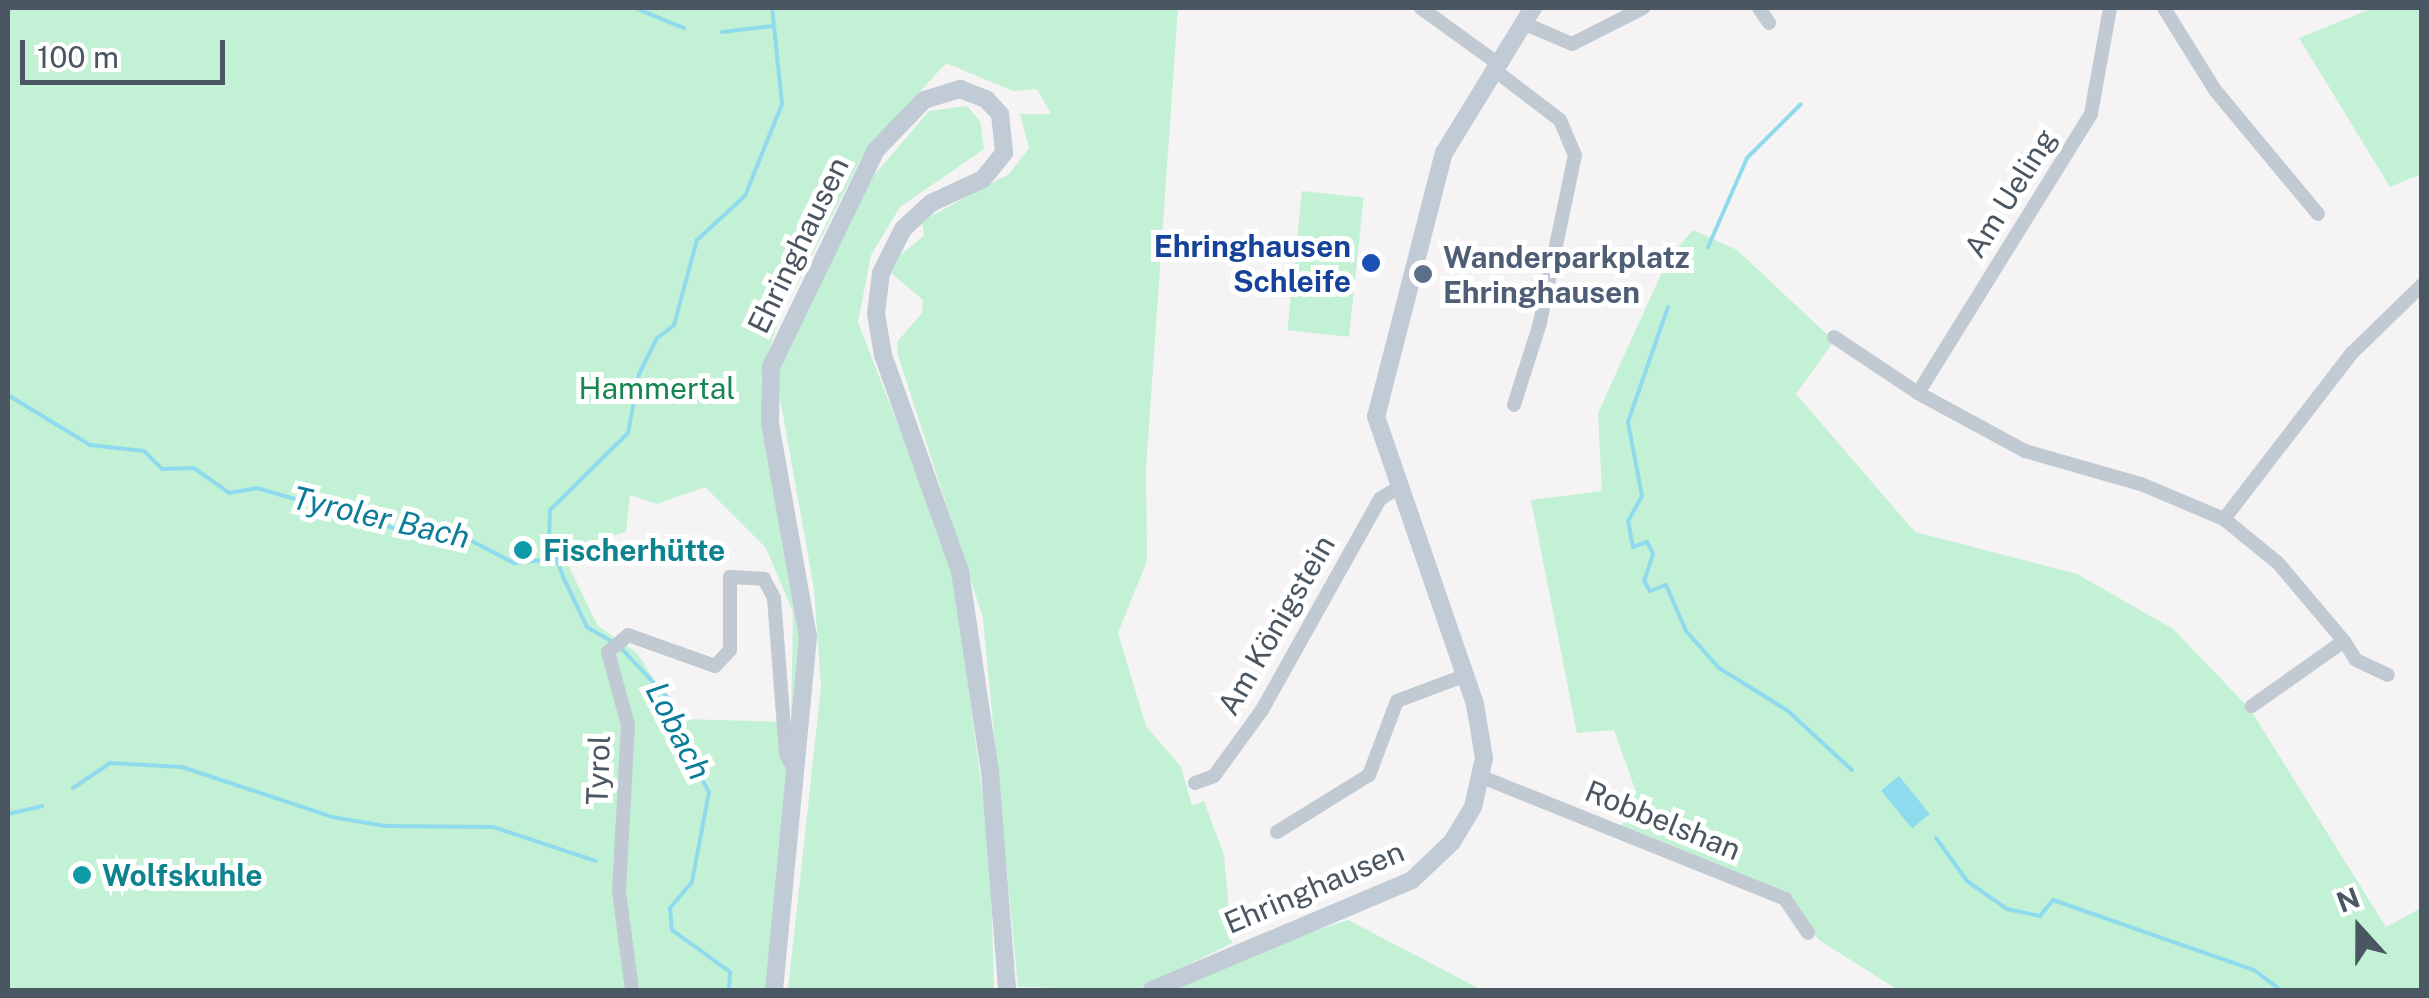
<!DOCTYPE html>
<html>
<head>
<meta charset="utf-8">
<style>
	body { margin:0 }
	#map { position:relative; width:2429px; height:998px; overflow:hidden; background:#f5f3f3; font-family:"Public Sans",sans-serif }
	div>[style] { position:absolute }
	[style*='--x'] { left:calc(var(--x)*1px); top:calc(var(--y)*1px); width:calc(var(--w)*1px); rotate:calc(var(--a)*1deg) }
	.green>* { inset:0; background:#c3f1d5; transform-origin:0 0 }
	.water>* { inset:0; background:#90daee; transform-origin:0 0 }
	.stream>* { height:4px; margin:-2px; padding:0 2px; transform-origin:2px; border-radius:2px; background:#90daee }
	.minor>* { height:14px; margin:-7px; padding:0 7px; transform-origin:7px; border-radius:7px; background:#c1cad2 }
	.secondary>* { height:18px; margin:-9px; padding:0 9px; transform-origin:9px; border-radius:9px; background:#c1cbd6 }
	.dots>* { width:28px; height:28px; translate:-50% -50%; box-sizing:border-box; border:5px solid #fff; border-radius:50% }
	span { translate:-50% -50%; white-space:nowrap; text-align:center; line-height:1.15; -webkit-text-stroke:10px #fff; paint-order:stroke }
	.street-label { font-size:30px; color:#4a5661 }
	.transit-label { font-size:30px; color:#164399; font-weight:700 }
	.right { translate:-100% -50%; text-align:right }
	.service-label { font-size:30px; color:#4e5e75; font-weight:700 }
	.left { translate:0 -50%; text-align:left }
	.park-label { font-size:30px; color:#17864f }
	.culture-label { font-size:30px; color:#0d838f; font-weight:700 }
	.water-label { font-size:32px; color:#0c7c9b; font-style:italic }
	.frame { position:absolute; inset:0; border:10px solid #4a5661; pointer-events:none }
	.north { position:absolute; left:2309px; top:878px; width:100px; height:100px; -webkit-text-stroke:8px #fff; paint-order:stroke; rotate:339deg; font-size:28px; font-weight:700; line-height:40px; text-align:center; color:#4a5661 }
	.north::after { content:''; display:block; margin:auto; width:35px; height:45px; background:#4a5661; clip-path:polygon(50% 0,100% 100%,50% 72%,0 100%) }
	.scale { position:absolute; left:20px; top:40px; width:205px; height:45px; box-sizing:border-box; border:5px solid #4a5661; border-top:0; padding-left:12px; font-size:30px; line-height:35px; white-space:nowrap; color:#4a5661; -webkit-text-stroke:8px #fff; paint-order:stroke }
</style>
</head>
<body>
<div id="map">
	<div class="green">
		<i style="clip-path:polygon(evenodd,8px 8px,1178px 8px,1146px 469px,1147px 561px,1118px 633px,1146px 726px,1181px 767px,1192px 806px,1204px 801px,1224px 855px,1232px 943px,1137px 990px,1018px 987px,983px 618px,898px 355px,897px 342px,922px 313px,923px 300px,891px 273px,894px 260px,924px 236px,922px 221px,1009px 174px,1029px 148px,1020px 114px,1051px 114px,1037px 89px,1013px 91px,946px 63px,863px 155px,777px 324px,761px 379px,763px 435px,801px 642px,766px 990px,8px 990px,8px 8px,705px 487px,766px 548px,793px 612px,791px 722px,679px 719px,637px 653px,598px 626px,570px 569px,565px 549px,626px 532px,630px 495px,657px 504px,705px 487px)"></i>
		<i style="clip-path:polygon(2373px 8px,2421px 8px,2421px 174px,2390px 187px,2299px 38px)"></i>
		<i style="clip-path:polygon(967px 106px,980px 121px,984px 149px,900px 207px,871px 255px,858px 322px,952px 564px,990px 851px,994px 990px,788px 990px,821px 687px,814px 589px,777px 381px,784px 349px,865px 186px,929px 111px)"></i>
		<i style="left:1302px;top:191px;width:62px;height:140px;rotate:6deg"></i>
		<i style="clip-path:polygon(1693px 230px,1737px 250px,1834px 341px,1796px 394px,1915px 532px,2077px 574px,2173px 629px,2250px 709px,2386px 927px,2421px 908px,2421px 990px,1898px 990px,1819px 940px,1786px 896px,1622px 826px,1636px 792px,1614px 730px,1577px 733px,1531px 500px,1602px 491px,1598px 413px,1668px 259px)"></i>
		<i style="clip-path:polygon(1348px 920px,1482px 990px,1171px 990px,1266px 947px)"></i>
	</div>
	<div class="water">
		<i style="left:1899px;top:776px;width:49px;height:23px;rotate:51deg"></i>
	</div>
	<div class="stream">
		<i style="--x:635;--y:8;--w:53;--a:22.2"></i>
		<i style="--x:722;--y:32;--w:51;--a:-6.7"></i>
		<i style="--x:1708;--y:247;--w:97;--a:-66.3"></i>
		<i style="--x:1747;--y:158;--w:76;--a:-45"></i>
		<i style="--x:1668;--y:307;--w:122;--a:109.2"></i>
		<i style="--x:1628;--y:422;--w:75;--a:79.3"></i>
		<i style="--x:1642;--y:496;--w:29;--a:119"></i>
		<i style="--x:1628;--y:521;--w:26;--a:79"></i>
		<i style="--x:1633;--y:547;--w:15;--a:-20"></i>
		<i style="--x:1647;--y:542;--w:13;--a:63"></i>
		<i style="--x:1653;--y:554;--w:28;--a:108"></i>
		<i style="--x:1644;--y:581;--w:12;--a:59"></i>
		<i style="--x:1650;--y:591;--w:17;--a:-21"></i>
		<i style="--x:1666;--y:585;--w:50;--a:66.5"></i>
		<i style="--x:1686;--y:631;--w:50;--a:48.3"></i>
		<i style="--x:1719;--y:668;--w:81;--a:31.9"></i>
		<i style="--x:1788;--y:711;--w:87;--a:42.7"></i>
		<i style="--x:8;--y:395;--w:96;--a:31.4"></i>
		<i style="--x:90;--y:445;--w:54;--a:6.3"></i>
		<i style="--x:144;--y:451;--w:25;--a:45"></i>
		<i style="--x:162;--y:469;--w:32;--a:-2"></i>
		<i style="--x:194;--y:468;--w:43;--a:35.5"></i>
		<i style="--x:229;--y:493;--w:28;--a:-10"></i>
		<i style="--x:257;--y:488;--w:146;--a:16.3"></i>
		<i style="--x:397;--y:529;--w:17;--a:-24"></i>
		<i style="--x:413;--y:522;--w:35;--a:10"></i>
		<i style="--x:447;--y:528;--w:76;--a:27.6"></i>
		<i style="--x:514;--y:563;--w:27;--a:-6"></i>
		<i style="--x:611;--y:641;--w:28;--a:-150"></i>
		<i style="--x:587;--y:627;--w:53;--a:-115.6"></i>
		<i style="--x:564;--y:579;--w:44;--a:-110.1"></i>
		<i style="--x:549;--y:538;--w:28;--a:-88"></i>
		<i style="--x:550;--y:510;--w:110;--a:-44.6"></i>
		<i style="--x:628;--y:433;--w:60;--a:-79.4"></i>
		<i style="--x:639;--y:374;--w:40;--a:-63.4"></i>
		<i style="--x:657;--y:338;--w:21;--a:-37"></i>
		<i style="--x:674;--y:325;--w:88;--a:-74.9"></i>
		<i style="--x:697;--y:240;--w:65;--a:-42.5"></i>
		<i style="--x:745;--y:196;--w:99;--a:-68.1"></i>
		<i style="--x:782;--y:104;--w:97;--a:-95.9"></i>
		<i style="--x:619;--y:646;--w:74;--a:46.6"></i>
		<i style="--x:670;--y:700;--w:26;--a:86"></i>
		<i style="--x:672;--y:726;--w:76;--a:60.7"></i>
		<i style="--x:709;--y:792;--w:92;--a:100.7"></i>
		<i style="--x:692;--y:882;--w:34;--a:130"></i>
		<i style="--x:670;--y:908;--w:22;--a:85"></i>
		<i style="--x:672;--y:930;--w:72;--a:35.9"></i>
		<i style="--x:730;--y:972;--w:18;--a:93"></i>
		<i style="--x:73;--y:788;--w:45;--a:-34"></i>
		<i style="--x:110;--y:763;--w:72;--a:3.2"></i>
		<i style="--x:182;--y:767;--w:158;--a:18.4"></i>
		<i style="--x:332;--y:817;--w:54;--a:9.6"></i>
		<i style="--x:385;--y:826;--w:108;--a:0.5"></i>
		<i style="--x:493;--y:827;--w:108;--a:18.3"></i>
		<i style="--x:8;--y:814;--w:35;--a:-13"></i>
		<i style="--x:1936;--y:838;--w:53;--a:54.2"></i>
		<i style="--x:1967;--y:881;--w:49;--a:35"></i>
		<i style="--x:2007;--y:909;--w:34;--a:12"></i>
		<i style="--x:2040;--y:916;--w:21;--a:-51"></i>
		<i style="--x:2053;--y:900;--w:213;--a:19.2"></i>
		<i style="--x:2254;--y:970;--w:34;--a:37"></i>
	</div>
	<div class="minor">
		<i style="--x:1421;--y:8;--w:94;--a:35.9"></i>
		<i style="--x:1759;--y:8;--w:18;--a:56"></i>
		<i style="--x:2110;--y:8;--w:108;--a:100.2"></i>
		<i style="--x:2091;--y:114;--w:328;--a:121.8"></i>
		<i style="--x:1918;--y:393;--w:122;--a:28.5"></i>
		<i style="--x:2025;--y:451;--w:121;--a:15.9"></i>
		<i style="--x:2141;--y:484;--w:90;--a:22.9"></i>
		<i style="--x:2224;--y:519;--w:210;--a:-52.4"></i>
		<i style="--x:2352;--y:353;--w:98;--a:-44.2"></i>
		<i style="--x:2164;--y:8;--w:97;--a:58.1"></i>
		<i style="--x:2215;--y:90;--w:161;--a:50.3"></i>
		<i style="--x:1523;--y:23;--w:53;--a:23.2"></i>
		<i style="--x:1572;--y:44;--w:80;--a:-26.9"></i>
		<i style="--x:1493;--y:69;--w:84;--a:37.3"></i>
		<i style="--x:1560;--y:120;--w:38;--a:67"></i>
		<i style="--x:1575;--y:155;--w:172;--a:101.8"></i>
		<i style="--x:1540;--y:323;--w:86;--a:107.6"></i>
		<i style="--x:1834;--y:337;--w:101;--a:33.7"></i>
		<i style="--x:2224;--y:519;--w:70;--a:39.2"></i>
		<i style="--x:2278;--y:563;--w:102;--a:49.8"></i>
		<i style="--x:2344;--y:641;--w:113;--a:144.8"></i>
		<i style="--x:2344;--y:641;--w:22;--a:58"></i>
		<i style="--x:2356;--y:660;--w:35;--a:25"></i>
		<i style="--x:1482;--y:777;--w:327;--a:21.9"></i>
		<i style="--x:1785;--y:899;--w:41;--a:55.9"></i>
		<i style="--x:1195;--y:783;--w:20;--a:-20"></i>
		<i style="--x:1214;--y:776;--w:82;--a:-54"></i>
		<i style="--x:1262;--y:710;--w:242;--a:-60.8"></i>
		<i style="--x:1380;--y:499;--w:19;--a:-32"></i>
		<i style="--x:1277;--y:832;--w:108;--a:-31.8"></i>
		<i style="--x:1369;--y:775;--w:79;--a:-69.3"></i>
		<i style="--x:1397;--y:701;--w:74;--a:-20.6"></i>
		<i style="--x:632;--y:990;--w:100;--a:-97.5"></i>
		<i style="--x:619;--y:891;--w:166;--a:-86.9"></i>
		<i style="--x:628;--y:725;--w:76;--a:-105.3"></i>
		<i style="--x:608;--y:652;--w:26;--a:-40"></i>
		<i style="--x:628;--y:635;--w:92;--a:19.6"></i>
		<i style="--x:715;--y:666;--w:22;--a:-47"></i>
		<i style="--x:730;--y:650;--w:73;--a:-90"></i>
		<i style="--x:730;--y:577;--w:34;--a:3"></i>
		<i style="--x:764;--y:579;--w:21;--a:62"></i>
		<i style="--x:774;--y:598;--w:156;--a:85.6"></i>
		<i style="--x:786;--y:754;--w:19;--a:62"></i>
	</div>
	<div class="secondary">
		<i style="--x:774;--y:990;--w:355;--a:-84.5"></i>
		<i style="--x:808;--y:637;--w:217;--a:-100.1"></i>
		<i style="--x:770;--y:423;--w:56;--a:-89"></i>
		<i style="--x:771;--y:367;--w:241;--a:-64.2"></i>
		<i style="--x:876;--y:150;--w:69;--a:-46.2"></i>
		<i style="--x:924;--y:100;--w:38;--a:-17"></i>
		<i style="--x:960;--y:89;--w:28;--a:21"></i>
		<i style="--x:986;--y:99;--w:21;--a:47"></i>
		<i style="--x:1000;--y:114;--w:39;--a:84"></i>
		<i style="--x:1004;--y:153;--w:33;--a:129"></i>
		<i style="--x:983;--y:179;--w:57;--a:155.2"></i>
		<i style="--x:931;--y:203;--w:38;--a:137"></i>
		<i style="--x:903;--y:229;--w:49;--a:116.6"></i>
		<i style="--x:881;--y:273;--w:41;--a:97"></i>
		<i style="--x:876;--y:314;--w:42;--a:80.3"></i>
		<i style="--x:883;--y:355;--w:229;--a:70.4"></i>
		<i style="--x:960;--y:571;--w:203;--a:81.5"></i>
		<i style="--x:990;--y:772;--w:219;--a:85.5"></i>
		<i style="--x:1152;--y:990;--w:282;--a:-22.9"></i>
		<i style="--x:1412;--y:880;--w:55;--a:-43.5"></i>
		<i style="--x:1452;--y:842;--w:41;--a:-59"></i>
		<i style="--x:1473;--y:807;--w:50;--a:-77.3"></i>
		<i style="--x:1484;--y:758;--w:55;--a:-99.5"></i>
		<i style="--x:1475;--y:704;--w:304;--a:-109"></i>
		<i style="--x:1376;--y:417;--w:273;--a:-75.6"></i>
		<i style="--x:1444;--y:153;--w:170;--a:-58.5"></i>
	</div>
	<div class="dots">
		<i style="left:1371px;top:263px;background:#1a4fb4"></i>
		<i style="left:1423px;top:274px;background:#5c6f8a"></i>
		<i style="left:523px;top:550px;background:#0f9aa8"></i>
		<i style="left:82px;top:875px;background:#0f9aa8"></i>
	</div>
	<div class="street-label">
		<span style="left:2010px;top:193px;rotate:-58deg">Am Ueling</span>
		<span style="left:798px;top:245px;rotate:-64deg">Ehringhausen</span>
		<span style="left:1276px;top:625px;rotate:-60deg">Am Königstein</span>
		<span style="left:598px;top:770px;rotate:-88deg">Tyrol</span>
		<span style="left:1663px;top:820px;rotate:22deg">Robbelshan</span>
		<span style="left:1314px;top:887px;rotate:-23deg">Ehringhausen</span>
	</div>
	<div class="transit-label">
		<span class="right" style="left:1351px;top:263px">Ehringhausen<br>Schleife</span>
	</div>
	<div class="service-label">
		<span class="left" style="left:1443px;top:274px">Wanderparkplatz<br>Ehringhausen</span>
	</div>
	<div class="park-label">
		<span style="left:657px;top:388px">Hammertal</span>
	</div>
	<div class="culture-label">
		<span class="left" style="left:543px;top:550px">Fischerhütte</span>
		<span class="left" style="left:102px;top:875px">Wolfskuhle</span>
	</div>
	<div class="water-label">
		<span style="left:381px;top:518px;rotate:13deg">Tyroler Bach</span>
		<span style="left:678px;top:731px;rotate:63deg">Lobach</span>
	</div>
	<div class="frame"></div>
	<div class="north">N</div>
	<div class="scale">100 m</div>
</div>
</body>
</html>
